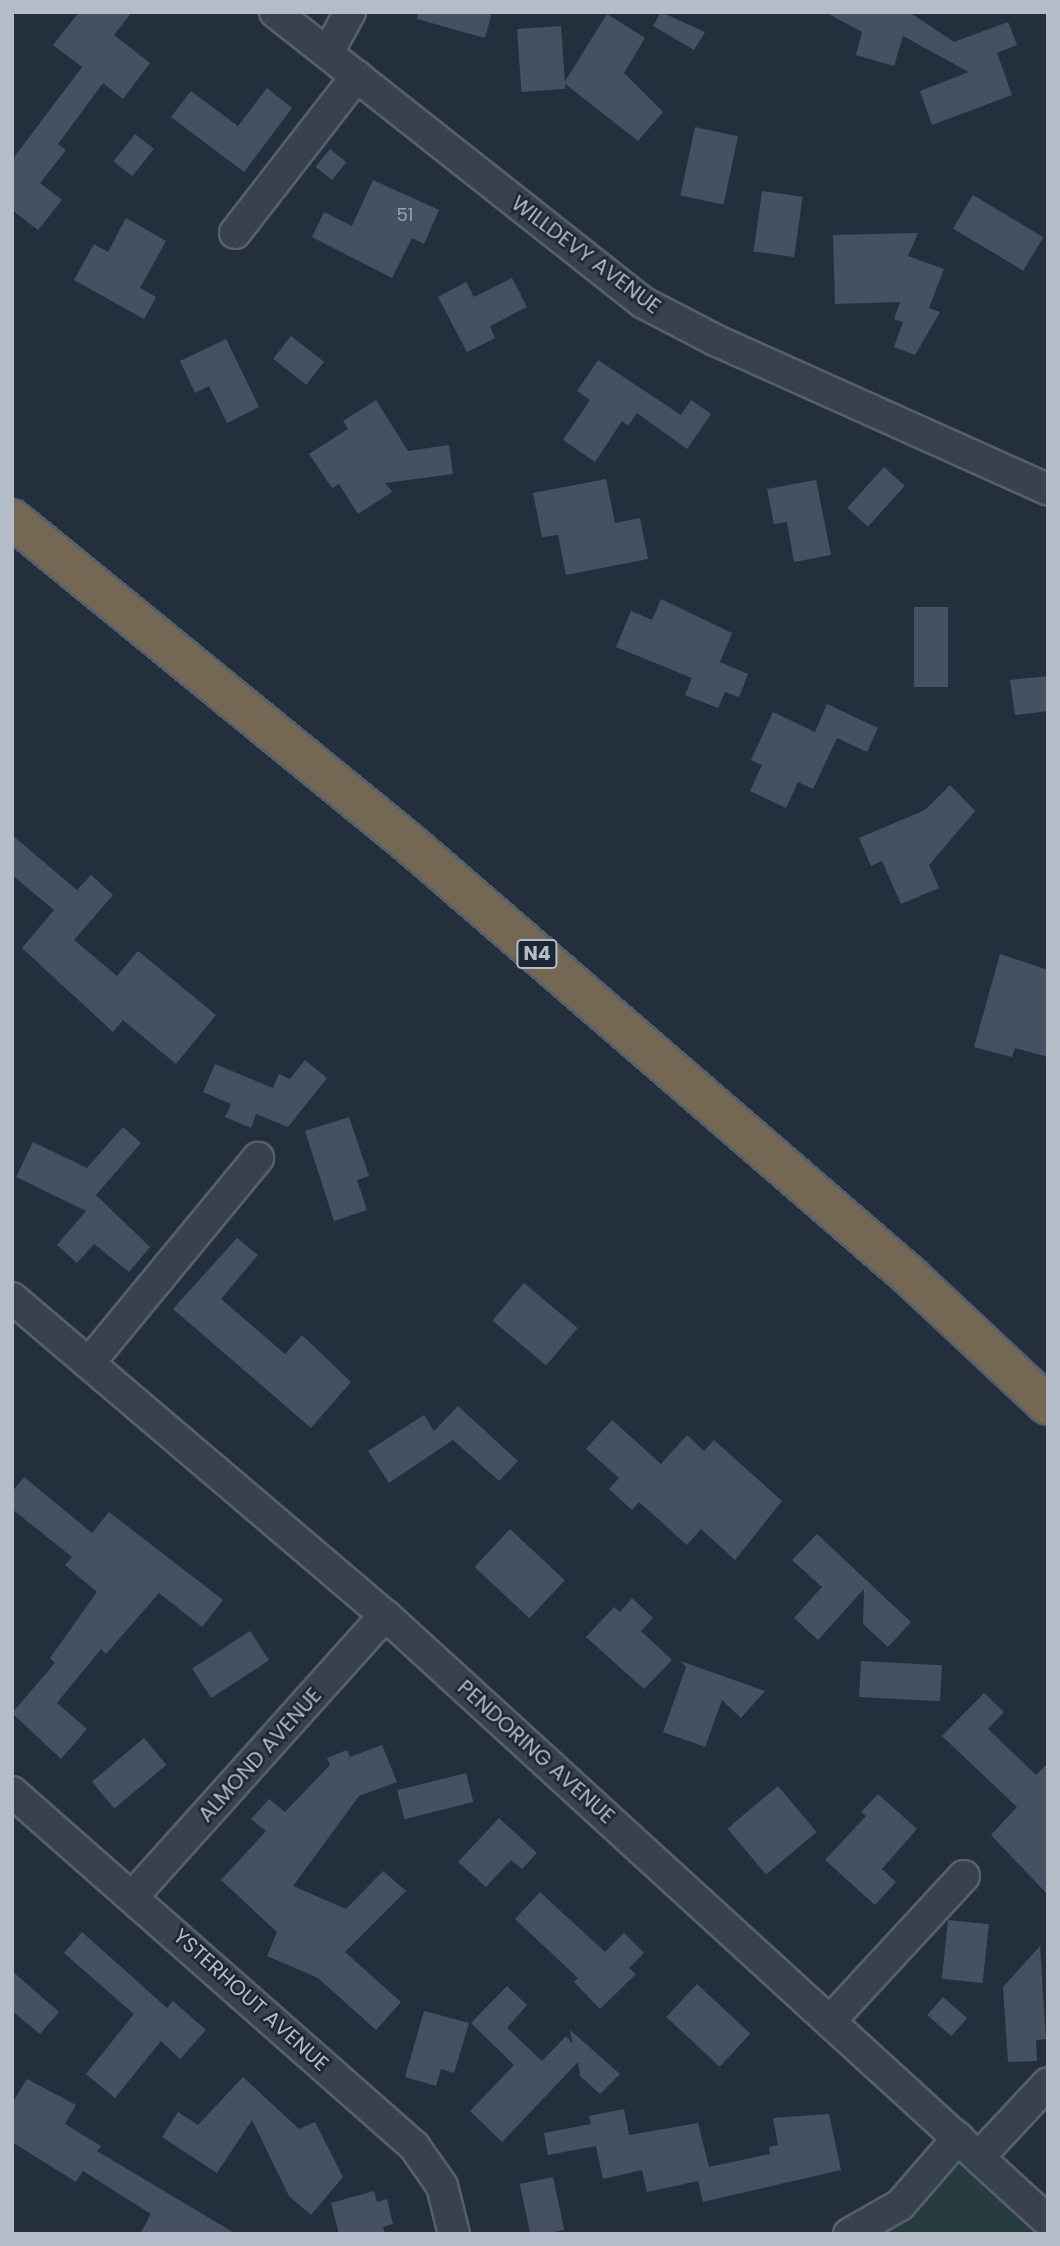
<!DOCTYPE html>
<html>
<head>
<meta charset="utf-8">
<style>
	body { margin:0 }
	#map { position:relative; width:1060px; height:2246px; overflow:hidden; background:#242f3e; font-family:Poppins,sans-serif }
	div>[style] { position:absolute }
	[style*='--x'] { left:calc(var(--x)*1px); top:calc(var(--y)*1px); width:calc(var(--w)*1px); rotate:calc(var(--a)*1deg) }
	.green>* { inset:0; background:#263c3f }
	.building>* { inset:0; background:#455162; transform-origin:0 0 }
	.roads { filter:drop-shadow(2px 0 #565f6c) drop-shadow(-2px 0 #565f6c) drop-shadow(0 2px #565f6c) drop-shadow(0 -2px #565f6c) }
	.minor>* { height:30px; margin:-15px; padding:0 15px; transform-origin:15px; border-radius:15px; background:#38414e }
	.highway>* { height:38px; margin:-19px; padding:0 19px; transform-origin:19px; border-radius:19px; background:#746855 }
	span { translate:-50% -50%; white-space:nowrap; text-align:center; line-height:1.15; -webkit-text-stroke:5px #1d2633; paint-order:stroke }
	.number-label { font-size:18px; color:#98a1af }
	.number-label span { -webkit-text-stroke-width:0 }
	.shield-label span { padding:2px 5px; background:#1d2633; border:2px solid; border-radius:5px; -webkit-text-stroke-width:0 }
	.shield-label { font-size:19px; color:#b4bcc9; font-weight:700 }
	.street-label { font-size:21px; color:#b4bcc9 }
	.frame { position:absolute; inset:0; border:14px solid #b4bcc9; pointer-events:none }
</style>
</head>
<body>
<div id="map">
	<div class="green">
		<i style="clip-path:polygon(963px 2117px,1048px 2197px,1048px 2234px,820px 2234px,862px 2225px)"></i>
	</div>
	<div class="building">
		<i style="clip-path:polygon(79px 12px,132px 12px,114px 35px,150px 63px,123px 99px,103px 83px,58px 144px,66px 150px,40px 183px,62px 200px,38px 230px,12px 210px,12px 160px,82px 67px,53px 45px)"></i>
		<i style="clip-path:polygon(418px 12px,492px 12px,485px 38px,417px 19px)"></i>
		<i style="clip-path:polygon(661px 12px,705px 32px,694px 50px,653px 26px)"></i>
		<i style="clip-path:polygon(825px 12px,909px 12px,954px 42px,1008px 22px,1017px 45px,997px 53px,1012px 95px,932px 125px,920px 91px,969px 72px,903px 36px,894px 66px,856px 55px,862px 32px)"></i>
		<i style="clip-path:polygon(607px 14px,645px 38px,624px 73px,663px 112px,638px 141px,564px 83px)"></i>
		<i style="left:561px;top:26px;width:63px;height:44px;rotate:86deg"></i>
		<i style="clip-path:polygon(267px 88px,292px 108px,244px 172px,171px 117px,191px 91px,238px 126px)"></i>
		<i style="left:695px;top:127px;width:44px;height:70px;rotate:12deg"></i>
		<i style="left:135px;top:134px;width:24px;height:35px;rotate:38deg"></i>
		<i style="left:330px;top:149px;width:21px;height:23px;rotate:39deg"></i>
		<i style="clip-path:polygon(373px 180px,439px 210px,424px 244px,412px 238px,392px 278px,312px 237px,324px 212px,352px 226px)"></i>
		<i style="left:762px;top:191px;width:41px;height:61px;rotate:8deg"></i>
		<i style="left:973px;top:195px;width:82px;height:39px;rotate:31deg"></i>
		<i style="clip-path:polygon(126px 218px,166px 241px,140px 288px,156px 297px,144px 319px,74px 280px,94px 244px,108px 252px)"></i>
		<i style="clip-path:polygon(918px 233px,908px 256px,944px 269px,929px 308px,940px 312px,915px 355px,894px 347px,903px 322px,894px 319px,900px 302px,835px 304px,833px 235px)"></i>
		<i style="clip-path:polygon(512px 278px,527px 307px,490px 326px,495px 338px,467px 352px,438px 297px,466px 282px,474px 297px)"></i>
		<i style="left:291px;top:336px;width:42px;height:29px;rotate:38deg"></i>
		<i style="clip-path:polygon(226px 339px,259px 407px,227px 423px,209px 386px,195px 393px,180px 361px)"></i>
		<i style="clip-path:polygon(598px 360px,681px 415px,691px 400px,711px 414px,687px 449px,637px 413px,628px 426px,622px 421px,595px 462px,563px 440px,590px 400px,577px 391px)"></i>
		<i style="clip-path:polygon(376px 400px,408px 451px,449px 445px,453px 474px,385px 483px,392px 492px,358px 514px,339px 484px,332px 488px,309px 454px,348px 429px,343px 421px)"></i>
		<i style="left:884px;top:467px;width:28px;height:55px;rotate:42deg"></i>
		<i style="clip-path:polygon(606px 479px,615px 523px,640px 518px,648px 559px,566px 575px,558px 535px,542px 537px,533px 493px)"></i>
		<i style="clip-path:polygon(816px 480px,831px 555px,794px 562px,787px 522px,774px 524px,767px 489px)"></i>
		<i style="clip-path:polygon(661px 599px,732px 633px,720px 662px,748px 674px,739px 697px,725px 692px,718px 708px,685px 695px,692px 678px,616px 647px,631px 611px,652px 620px)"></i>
		<i style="left:914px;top:607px;width:34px;height:80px"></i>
		<i style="clip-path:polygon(1048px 676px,1048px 711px,1015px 715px,1010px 680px)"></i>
		<i style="clip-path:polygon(827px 704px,878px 728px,867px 752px,837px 738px,813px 789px,798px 782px,786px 808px,750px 791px,762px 765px,751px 760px,773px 712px,815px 732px)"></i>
		<i style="clip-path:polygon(950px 785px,975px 811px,929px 865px,939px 888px,901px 904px,882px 861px,871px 866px,859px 838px,925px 810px)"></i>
		<i style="clip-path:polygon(12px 835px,77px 890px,91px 875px,113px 895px,74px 940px,117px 976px,138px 951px,216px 1015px,176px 1064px,123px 1020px,113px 1032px,22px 948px,54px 910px,12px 875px)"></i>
		<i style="clip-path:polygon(1000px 954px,1048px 970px,1048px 1057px,1015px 1048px,1012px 1057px,974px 1047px)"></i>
		<i style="clip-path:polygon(305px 1060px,327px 1078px,288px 1127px,256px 1114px,251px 1128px,225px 1117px,231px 1104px,203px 1092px,215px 1064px,273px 1088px,279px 1074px,290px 1079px)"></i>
		<i style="clip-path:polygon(349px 1117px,369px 1176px,357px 1180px,367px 1210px,334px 1221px,305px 1131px)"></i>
		<i style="clip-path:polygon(123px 1127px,141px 1143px,96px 1195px,150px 1247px,129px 1272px,94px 1244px,77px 1263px,57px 1245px,86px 1211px,16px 1177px,33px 1142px,87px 1168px)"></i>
		<i style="clip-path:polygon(237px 1238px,258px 1255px,221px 1299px,285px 1354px,302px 1335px,351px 1382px,311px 1428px,173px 1309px)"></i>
		<i style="left:524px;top:1283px;width:70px;height:49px;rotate:40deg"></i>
		<i style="clip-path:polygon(458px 1406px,518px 1461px,499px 1481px,453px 1440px,389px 1483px,368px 1451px,424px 1415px,434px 1431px)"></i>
		<i style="clip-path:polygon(612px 1420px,661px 1464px,687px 1435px,704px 1451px,714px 1440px,782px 1501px,735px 1560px,701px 1529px,687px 1545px,639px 1502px,632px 1510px,609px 1489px,619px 1478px,586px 1449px)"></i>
		<i style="clip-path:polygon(24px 1477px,92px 1533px,109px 1512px,223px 1600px,202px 1627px,159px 1593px,106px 1654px,101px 1649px,57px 1703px,87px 1729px,61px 1759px,12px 1713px,55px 1663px,50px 1658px,97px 1592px,65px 1565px,72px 1557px,12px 1509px,12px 1492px)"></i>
		<i style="left:510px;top:1529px;width:75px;height:52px;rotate:43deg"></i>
		<i style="clip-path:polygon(817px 1534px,911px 1622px,888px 1647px,863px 1624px,864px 1589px,818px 1640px,794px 1618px,822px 1587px,792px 1560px)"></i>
		<i style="clip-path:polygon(632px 1598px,653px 1618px,641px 1631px,672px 1660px,644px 1689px,586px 1637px,614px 1607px,620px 1612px)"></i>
		<i style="left:250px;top:1631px;width:35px;height:69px;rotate:57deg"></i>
		<i style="clip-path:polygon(680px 1661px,720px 1675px,765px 1691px,741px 1718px,722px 1700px,705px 1747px,663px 1732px,686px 1667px)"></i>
		<i style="left:861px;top:1661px;width:81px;height:36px;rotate:3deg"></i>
		<i style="clip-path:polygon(984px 1693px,1004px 1712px,988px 1729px,1036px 1775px,1048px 1763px,1048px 1895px,991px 1835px,1017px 1807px,942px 1736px)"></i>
		<i style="left:144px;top:1738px;width:35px;height:68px;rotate:50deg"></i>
		<i style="clip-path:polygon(382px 1745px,397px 1782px,359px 1796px,293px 1886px,346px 1909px,383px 1871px,406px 1891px,345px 1952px,401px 2002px,376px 2030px,318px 1978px,267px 1956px,277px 1932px,221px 1880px,266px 1831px,251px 1819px,269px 1799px,285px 1812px,330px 1765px,327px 1758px,347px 1750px,350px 1757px)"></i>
		<i style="left:466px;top:1773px;width:30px;height:71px;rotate:76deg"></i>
		<i style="left:778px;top:1786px;width:60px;height:66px;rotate:50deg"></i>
		<i style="clip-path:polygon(878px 1794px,917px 1829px,882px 1869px,896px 1882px,875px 1905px,825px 1860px,866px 1816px,861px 1812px)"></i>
		<i style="clip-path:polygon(499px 1818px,537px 1853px,522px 1869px,511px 1860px,486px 1887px,458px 1862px)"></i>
		<i style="clip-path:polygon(540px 1892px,605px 1952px,624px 1933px,644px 1953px,629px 1968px,636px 1974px,600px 2009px,574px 1982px,578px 1978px,515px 1919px)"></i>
		<i style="left:948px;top:1920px;width:41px;height:59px;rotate:6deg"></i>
		<i style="clip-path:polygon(82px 1932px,167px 2008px,173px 2001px,206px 2030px,180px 2059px,161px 2041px,115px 2098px,86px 2074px,134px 2014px,64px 1953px)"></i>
		<i style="clip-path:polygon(1040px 1946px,1046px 2039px,1036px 2040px,1037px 2061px,1008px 2062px,1003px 1987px)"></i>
		<i style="clip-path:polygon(12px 1971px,59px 2012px,40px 2034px,12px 2011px)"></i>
		<i style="left:697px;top:1984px;width:73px;height:45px;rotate:43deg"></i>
		<i style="clip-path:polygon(507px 1986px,527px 2005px,507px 2028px,542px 2061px,566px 2036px,573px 2044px,570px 2030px,620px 2074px,600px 2094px,580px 2076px,578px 2062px,502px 2142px,470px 2111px,514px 2065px,471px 2023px)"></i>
		<i style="left:943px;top:1997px;width:32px;height:24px;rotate:41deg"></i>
		<i style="clip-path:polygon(424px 2011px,469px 2023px,454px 2073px,441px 2069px,436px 2086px,405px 2077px)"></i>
		<i style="clip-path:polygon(243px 2077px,299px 2129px,315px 2122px,343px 2177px,311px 2215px,289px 2196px,252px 2120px,217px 2173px,162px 2137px,178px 2112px,198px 2125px)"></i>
		<i style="clip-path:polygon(27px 2079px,76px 2105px,65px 2124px,101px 2146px,97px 2151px,236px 2234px,140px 2234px,151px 2214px,83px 2171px,76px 2182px,12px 2142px,12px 2103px)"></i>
		<i style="clip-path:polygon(624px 2109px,629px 2135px,698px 2123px,709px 2167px,770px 2154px,769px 2147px,778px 2145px,773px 2118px,829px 2114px,841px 2170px,703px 2202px,698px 2181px,647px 2192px,642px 2170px,603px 2179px,596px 2146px,548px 2155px,544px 2133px,591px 2124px,589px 2116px)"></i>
		<i style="left:553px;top:2177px;width:54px;height:34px;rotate:78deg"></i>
		<i style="clip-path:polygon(374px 2191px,377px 2202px,387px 2199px,393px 2224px,383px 2227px,385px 2234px,339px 2234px,331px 2203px)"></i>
	</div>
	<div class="roads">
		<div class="minor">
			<i style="--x:275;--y:12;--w:470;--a:38.3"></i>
			<i style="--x:644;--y:303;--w:80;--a:27.5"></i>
			<i style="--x:715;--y:340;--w:365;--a:24.2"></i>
			<i style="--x:328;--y:52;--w:46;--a:-61.2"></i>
			<i style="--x:235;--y:233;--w:199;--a:-52.2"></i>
			<i style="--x:12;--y:1298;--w:490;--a:40.4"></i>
			<i style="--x:385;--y:1615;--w:898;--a:42.43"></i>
			<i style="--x:89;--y:1363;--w:266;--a:-50.5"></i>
			<i style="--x:12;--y:1792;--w:536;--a:41.37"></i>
			<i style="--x:414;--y:2146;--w:49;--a:55"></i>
			<i style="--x:442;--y:2186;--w:49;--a:76"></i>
			<i style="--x:134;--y:1895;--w:376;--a:-48.1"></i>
			<i style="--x:831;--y:2020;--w:196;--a:-47.3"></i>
			<i style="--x:979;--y:2157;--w:101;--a:-47"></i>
			<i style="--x:849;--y:2234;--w:59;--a:-29.6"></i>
			<i style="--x:900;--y:2205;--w:89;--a:-49.1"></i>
		</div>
		<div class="highway">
			<i style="--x:12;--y:519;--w:512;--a:39.22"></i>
			<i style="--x:409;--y:843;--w:664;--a:40.84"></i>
			<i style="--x:911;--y:1277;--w:187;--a:43.1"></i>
		</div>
	</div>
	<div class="number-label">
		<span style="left:405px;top:215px">51</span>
	</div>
	<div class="shield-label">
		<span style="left:537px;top:954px">N4</span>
	</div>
	<div class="street-label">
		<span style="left:586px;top:255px;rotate:37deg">WILLDEVY AVENUE</span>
		<span style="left:536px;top:1752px;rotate:42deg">PENDORING AVENUE</span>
		<span style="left:260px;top:1755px;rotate:-48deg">ALMOND AVENUE</span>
		<span style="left:251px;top:2000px;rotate:42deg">YSTERHOUT AVENUE</span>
	</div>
	<div class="frame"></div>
</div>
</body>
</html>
